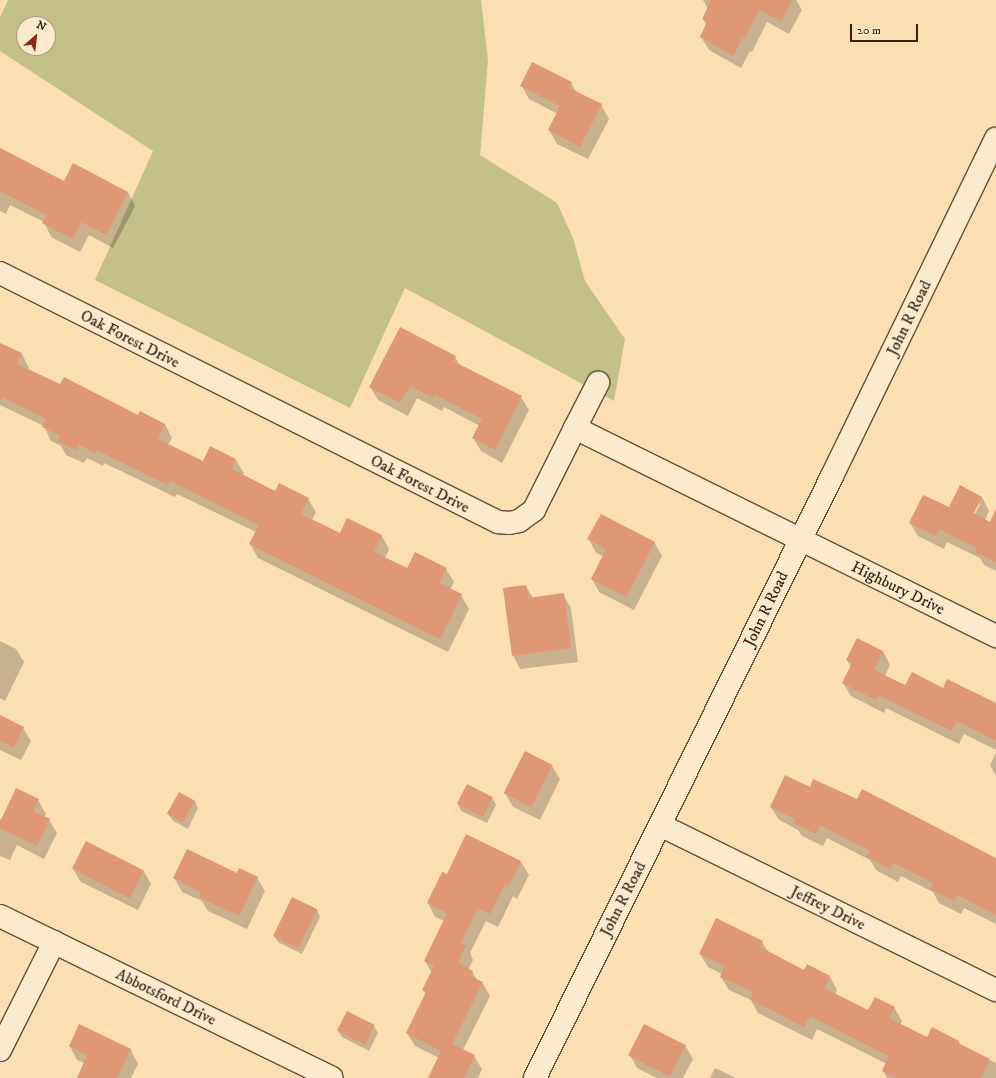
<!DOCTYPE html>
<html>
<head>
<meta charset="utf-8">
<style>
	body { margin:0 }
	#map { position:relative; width:996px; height:1078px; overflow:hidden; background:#fbdeb2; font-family:"IM FELL DW Pica",serif }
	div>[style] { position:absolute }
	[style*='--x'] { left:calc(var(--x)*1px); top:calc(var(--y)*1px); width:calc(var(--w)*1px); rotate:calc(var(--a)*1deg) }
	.green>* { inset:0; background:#c3c089 }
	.shadow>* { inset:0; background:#0003 }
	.building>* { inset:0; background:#df9776; transform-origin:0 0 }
	.roads { filter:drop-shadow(1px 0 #645039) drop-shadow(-1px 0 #645039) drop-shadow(0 1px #645039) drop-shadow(0 -1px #645039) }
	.street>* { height:22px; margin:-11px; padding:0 11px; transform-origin:11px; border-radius:11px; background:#fceacd }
	.secondary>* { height:22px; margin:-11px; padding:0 11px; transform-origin:11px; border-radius:11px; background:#fceacd }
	span { translate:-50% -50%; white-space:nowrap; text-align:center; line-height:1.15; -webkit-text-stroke:3px #fceacd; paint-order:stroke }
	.street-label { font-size:16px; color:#312111 }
	.north { position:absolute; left:16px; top:16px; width:40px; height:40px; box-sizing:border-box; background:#fceacd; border:1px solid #ab9a82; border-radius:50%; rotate:28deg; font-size:11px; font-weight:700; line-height:16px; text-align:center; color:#312111 }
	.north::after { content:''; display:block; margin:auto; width:14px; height:18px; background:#8f2418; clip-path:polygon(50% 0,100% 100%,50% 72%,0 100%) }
	.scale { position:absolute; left:850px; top:24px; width:68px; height:18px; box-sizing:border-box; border:2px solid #312111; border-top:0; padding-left:5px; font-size:12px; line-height:14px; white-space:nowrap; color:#312111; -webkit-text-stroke:3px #fceacd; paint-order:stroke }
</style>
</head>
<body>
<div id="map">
	<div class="green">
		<i style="clip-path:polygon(evenodd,8px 0,481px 0,488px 61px,480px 155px,557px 203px,573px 238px,585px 281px,625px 339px,614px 401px,405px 288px,350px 408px,95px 280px,153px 151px,0 51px,0 17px,8px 0,24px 24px,48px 24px,48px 48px,24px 48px,24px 24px)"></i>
	</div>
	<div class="shadow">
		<i style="clip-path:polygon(703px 0,796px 0,802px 10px,789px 34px,767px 22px,752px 52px,750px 51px,741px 68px,709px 50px,701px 37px,706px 25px,703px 19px,708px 9px)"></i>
		<i style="clip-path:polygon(571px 83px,578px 94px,601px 105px,609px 119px,588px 159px,557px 144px,549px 130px,558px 114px,529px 99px,522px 86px)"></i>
		<i style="clip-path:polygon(0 148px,65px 182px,128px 192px,135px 206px,113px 248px,89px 235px,80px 252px,51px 237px,44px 222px,10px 205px,6px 214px,0 211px)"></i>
		<i style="clip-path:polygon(0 344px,22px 354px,29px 368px,28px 370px,60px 386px,138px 417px,165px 424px,172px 438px,168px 445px,203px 462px,210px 448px,236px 460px,244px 473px,243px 475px,276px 492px,308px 499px,316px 512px,312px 520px,340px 535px,348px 520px,382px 536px,389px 549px,385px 558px,408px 569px,446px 569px,454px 582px,450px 590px,461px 595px,469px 609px,448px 652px,258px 558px,250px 544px,256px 532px,177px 494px,175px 497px,104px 463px,103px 466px,87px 458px,84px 463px,66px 455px,61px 446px,51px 441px,44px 426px,0 405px)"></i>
		<i style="clip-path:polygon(455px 357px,460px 366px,521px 397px,529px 410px,502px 463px,481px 451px,473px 438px,480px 426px,444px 407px,442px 411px,417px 398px,408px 416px,378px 400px,370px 387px)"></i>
		<i style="clip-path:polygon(evenodd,982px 497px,989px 511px,985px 520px,996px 526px,996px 571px,984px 565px,980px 558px,947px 542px,944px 549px,918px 536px,910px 523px,982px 497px,978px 504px,980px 504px,973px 518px,971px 518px,978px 504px)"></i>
		<i style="clip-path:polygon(589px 539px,654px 542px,662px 556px,634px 610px,599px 592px,592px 579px,603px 556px,596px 553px)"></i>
		<i style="clip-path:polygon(526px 586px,533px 598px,563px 594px,571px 608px,578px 662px,520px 669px,513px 655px)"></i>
		<i style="clip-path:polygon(0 641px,16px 649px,24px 662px,5px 701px,0 698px)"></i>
		<i style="clip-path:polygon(883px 651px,890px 665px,885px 676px,906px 687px,943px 689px,996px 703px,996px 750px,964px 734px,959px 744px,886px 708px,884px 713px,851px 696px,843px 683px,851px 667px,847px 660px)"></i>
		<i style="clip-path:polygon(0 716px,23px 728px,31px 741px,21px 760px,0 750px)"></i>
		<i style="clip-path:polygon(996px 753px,996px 776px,990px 765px)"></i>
		<i style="clip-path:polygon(552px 766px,560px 779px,540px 820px,513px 807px,505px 793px)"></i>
		<i style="clip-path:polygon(467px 786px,492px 798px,496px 805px,487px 823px,461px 811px,458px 804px)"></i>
		<i style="clip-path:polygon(810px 789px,996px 859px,996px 924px,964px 908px,961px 914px,939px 903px,933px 892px,901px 876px,898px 882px,876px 870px,870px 860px,827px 838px,823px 846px,802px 836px,798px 830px,779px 820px,771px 807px)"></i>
		<i style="clip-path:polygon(38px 800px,46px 814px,44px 817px,49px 820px,57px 833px,44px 859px,17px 845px,10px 860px,0 856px,0 819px,2px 820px)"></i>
		<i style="clip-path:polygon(195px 801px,198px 808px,188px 829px,173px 821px,169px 815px)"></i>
		<i style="clip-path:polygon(467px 836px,521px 862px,529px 875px,517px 899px,513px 896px,498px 927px,486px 921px,470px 953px,473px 960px,468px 970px,472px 971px,477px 980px,482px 982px,490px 996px,463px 1050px,474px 1056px,482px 1069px,478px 1078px,429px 1078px,439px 1058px,415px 1046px,407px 1033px,426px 995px,423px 990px,432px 973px,425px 961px,445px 921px,435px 917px,428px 903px,447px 876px)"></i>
		<i style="clip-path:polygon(73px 869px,143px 870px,151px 884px,138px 910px,81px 882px)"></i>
		<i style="clip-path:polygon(237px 874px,257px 878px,265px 891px,247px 929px,208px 911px,202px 901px,182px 892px,174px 878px)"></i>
		<i style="clip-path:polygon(293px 898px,317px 910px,320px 917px,302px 954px,278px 942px,274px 936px)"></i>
		<i style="clip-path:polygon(762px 942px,769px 953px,804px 971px,830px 977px,837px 990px,835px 995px,868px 1012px,894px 1007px,902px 1021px,900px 1025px,928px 1038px,958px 1041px,961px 1046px,996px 1063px,996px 1078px,887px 1078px,883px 1071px,887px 1064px,817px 1029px,812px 1040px,758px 1013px,751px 1000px,729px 990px,721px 977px,722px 974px,708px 967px,700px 954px)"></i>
		<i style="clip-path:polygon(80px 1025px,131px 1050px,138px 1064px,131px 1078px,78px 1078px,85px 1063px,77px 1060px,70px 1046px)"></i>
		<i style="clip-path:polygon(374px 1026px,378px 1033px,369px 1051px,342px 1037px,338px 1031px)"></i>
		<i style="clip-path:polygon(685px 1045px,693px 1059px,683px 1078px,657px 1078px,637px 1068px,630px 1055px)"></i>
		<i style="clip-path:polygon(715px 1068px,736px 1078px,710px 1078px)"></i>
	</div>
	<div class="building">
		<i style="clip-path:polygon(711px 0,792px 0,782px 21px,759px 10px,744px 39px,742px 38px,733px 56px,700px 37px,707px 22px,702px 19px)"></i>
		<i style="clip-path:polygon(532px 62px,572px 82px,569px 88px,602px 104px,580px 147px,548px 130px,560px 106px,520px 86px)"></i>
		<i style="clip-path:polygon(0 148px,64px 181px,73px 163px,128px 192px,106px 235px,81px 222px,73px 239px,42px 223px,47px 215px,0 191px)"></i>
		<i style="clip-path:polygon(400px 327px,456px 356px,453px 361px,522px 396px,495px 450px,472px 438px,482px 419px,436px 395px,434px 398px,410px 386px,400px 403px,369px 387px)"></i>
		<i style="clip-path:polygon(0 343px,22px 353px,17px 364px,60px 384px,64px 377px,138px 415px,140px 411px,165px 424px,158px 439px,203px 461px,210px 446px,236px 459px,232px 469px,275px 491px,279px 483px,309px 498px,301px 514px,340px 533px,347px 518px,382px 535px,374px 552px,407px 568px,415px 552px,447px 568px,439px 583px,462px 594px,440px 639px,249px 544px,259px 525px,170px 481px,168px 485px,96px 450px,95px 453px,79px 445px,76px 450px,58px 441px,60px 436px,42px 427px,46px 419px,2px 397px,0 401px)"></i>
		<i style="clip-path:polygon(960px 485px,982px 497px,974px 513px,990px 522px,996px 509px,996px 562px,975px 552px,977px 548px,939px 529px,936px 536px,909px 523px,923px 495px,949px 507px)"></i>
		<i style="clip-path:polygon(601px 514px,655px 542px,626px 597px,591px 579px,606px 549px,587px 539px)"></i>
		<i style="clip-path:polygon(526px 585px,528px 598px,564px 593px,571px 648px,512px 656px,503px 588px)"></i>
		<i style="clip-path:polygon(857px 638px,883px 651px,874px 670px,905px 685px,912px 672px,943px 688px,947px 679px,996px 703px,996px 741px,957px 721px,952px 731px,878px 695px,876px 700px,842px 683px,852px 663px,846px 660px)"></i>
		<i style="clip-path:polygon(0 715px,24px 727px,14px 747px,0 741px)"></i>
		<i style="left:525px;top:751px;width:31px;height:47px;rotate:27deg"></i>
		<i style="clip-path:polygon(785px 775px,810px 787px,813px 779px,857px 799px,862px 789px,996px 858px,996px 915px,957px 895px,954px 901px,930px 889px,933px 883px,893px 863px,890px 869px,867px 857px,870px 851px,820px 825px,816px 834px,793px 823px,795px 819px,770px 807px)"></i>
		<i style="left:467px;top:784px;width:29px;height:22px;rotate:27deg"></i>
		<i style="clip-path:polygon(16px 788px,39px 799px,33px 811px,50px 819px,37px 846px,0 828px,0 822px)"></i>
		<i style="left:179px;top:792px;width:18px;height:25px;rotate:29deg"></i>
		<i style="clip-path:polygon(466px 834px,521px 861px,509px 886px,505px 884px,490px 914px,478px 908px,461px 943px,466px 945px,458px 963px,473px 971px,470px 976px,483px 982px,452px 1044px,475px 1055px,464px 1078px,428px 1078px,441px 1051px,406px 1033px,426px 992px,422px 990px,434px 966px,424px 961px,447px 913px,427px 903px,442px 872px,447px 874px)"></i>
		<i style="left:86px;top:841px;width:65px;height:31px;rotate:27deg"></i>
		<i style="clip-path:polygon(187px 849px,237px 873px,239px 868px,258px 877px,239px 916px,199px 897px,201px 892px,173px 878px)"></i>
		<i style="left:292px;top:897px;width:28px;height:43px;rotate:26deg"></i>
		<i style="clip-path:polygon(716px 918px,763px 941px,760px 947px,804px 970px,807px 964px,830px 976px,824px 988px,868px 1010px,875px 997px,895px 1007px,889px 1018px,927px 1037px,932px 1027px,959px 1041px,958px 1043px,990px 1059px,981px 1078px,897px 1078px,882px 1071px,889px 1056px,810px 1016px,804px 1027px,749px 999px,753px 992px,720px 977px,725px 966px,699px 954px)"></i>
		<i style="left:347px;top:1011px;width:31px;height:22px;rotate:27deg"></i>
		<i style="clip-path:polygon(79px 1024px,131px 1049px,117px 1078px,77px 1078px,87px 1055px,69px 1046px)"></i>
		<i style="left:644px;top:1024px;width:47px;height:35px;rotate:27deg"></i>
	</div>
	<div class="roads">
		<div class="street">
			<i style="--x:0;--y:273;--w:557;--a:26.57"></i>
			<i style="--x:498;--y:522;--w:11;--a:5"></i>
			<i style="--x:509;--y:523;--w:10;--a:-11"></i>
			<i style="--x:519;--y:521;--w:19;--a:-36"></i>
			<i style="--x:534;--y:510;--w:92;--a:-63.4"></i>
			<i style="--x:575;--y:428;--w:470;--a:26.3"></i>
			<i style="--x:575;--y:428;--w:51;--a:-62.9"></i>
			<i style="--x:660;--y:825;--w:374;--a:26.2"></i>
			<i style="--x:0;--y:916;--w:369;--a:26"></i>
			<i style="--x:0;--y:1050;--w:121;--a:-63.4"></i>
		</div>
		<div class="secondary">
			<i style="--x:535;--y:1078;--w:671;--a:-63.74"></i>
			<i style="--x:832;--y:476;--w:375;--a:-64.1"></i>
		</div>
	</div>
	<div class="street-label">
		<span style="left:909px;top:318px;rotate:-64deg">John R Road</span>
		<span style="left:130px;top:339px;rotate:27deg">Oak Forest Drive</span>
		<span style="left:420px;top:484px;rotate:27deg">Oak Forest Drive</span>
		<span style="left:898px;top:588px;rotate:26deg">Highbury Drive</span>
		<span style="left:766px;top:609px;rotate:-64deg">John R Road</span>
		<span style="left:623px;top:899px;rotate:-63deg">John R Road</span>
		<span style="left:828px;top:908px;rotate:26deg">Jeffrey Drive</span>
		<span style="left:166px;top:997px;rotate:26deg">Abbotsford Drive</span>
	</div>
	<div class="north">N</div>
	<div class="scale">20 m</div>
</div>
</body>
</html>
